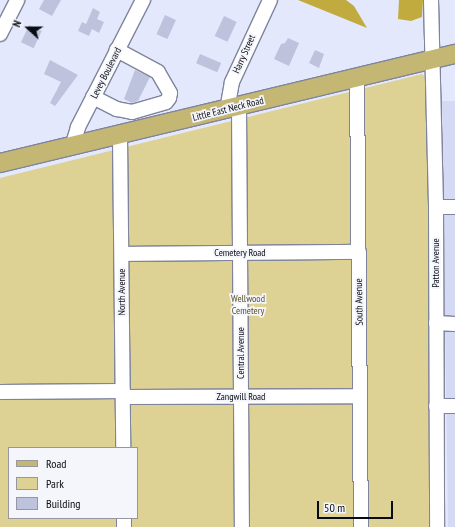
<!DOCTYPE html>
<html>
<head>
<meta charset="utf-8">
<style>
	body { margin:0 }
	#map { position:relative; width:455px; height:527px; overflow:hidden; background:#e4e8fd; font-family:"PT Sans Narrow",sans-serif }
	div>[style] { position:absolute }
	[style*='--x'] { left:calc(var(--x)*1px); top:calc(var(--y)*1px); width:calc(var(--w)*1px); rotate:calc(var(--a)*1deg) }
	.built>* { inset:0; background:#d5daf4 }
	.green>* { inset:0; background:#ded194 }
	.forest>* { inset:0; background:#c1ab3e }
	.building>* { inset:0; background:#bec3dd; transform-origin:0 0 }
	.roads { filter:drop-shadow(1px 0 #7f849c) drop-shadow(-1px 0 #7f849c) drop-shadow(0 1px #7f849c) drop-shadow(0 -1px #7f849c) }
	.minor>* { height:14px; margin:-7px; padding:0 7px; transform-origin:7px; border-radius:7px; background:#fff }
	.major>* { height:18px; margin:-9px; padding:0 9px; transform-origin:9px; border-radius:9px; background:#c4b774 }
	span { translate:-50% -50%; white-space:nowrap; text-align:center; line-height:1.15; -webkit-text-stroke:3.5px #f5f6fc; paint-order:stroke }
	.street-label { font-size:10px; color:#090b13 }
	.park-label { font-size:10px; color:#5b5226 }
	.legend { position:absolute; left:8px; top:447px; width:130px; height:72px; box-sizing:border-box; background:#f5f6fc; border:1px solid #97989f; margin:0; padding:5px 7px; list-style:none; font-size:12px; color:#090b13 }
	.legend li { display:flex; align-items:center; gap:8px; height:20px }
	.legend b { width:20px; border:1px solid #97989f }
	.north { position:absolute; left:8px; top:8px; width:40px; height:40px; -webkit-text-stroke:3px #f5f6fc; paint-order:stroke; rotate:291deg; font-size:11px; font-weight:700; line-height:16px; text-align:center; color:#090b13 }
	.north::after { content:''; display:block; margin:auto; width:14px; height:18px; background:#090b13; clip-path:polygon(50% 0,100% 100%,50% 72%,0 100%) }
	.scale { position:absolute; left:317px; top:501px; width:76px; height:18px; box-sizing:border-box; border:2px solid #090b13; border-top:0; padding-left:5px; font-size:12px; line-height:14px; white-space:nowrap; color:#090b13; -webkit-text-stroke:3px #f5f6fc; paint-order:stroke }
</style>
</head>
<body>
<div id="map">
	<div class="built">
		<i style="clip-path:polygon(442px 101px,455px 101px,455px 527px,448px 527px)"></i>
	</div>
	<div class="green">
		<i style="clip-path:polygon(evenodd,422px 74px,428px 80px,433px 527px,0 527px,0 178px,422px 74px,9px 448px,137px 448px,137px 518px,9px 518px,9px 448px)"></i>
	</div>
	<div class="forest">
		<i style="clip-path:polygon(298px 0,346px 0,354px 6px,367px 28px)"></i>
		<i style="clip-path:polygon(399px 0,423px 0,422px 17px,411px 21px,398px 19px)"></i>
	</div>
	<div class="building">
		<i style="clip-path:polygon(44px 0,61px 0,52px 16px,39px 9px)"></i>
		<i style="clip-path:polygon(93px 8px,100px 12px,97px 19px,104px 22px,99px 33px,92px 29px,89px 36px,78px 31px,82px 22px,86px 24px)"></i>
		<i style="left:165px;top:15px;width:12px;height:21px;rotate:24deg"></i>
		<i style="left:224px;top:16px;width:14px;height:22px;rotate:25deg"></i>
		<i style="left:29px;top:25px;width:14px;height:19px;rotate:25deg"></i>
		<i style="clip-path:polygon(288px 38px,299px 43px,289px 66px,274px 59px,281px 44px,285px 43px)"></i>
		<i style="clip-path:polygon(315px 50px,324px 54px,319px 68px,309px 63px)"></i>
		<i style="left:200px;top:54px;width:23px;height:10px;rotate:23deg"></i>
		<i style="clip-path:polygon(50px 60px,78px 75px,55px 106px,50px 103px,61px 82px,44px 74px)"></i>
		<i style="clip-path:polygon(135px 70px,150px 77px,138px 101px,132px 103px,124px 99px)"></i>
	</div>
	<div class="roads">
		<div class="minor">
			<i style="--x:431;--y:0;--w:207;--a:88.6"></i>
			<i style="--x:436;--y:207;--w:320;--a:89.8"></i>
			<i style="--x:0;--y:34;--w:38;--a:-63"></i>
			<i style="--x:357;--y:78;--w:449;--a:89.5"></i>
			<i style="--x:93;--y:97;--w:27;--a:27"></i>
			<i style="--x:117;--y:109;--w:15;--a:11"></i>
			<i style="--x:132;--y:112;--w:35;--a:-16"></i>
			<i style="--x:166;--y:102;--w:5;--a:-53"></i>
			<i style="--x:169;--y:98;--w:5;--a:-79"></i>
			<i style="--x:170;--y:93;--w:24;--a:-120"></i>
			<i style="--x:158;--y:72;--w:47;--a:-151.8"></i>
			<i style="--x:239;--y:107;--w:420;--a:89.6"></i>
			<i style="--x:227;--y:110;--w:28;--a:-80"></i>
			<i style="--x:232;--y:82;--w:90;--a:-65.1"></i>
			<i style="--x:120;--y:136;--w:312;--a:89.4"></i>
			<i style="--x:72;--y:147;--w:21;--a:-73"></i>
			<i style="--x:78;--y:127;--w:143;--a:-62.9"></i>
			<i style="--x:436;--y:207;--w:19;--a:0"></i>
			<i style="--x:122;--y:254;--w:237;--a:-0.5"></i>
			<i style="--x:436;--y:323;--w:19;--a:3"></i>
			<i style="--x:0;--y:392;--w:123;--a:-0.5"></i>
			<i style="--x:123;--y:397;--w:237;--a:-0.2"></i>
			<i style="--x:436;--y:406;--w:19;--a:0"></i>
			<i style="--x:124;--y:518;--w:9;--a:90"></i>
		</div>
		<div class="major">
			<i style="--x:0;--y:163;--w:468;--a:-13.5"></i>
		</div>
	</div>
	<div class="street-label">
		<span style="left:244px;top:54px;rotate:-66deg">Harry Street</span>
		<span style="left:106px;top:73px;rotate:-63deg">Levey Boulevard</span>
		<span style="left:228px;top:109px;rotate:-14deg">Little East Neck Road</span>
		<span style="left:240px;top:253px">Cemetery Road</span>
		<span style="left:436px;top:263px;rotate:-90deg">Patton Avenue</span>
		<span style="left:122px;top:292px;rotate:-90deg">North Avenue</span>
		<span style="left:359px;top:302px;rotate:-91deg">South Avenue</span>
		<span style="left:241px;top:353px;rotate:-90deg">Central Avenue</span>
		<span style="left:241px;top:397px">Zangwill Road</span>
	</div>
	<div class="park-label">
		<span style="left:248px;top:304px">Wellwood<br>Cemetery</span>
	</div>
	<ul class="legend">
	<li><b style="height:5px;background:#c4b774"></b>Road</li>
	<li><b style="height:11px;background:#ded194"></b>Park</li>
	<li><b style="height:11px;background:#bec3dd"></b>Building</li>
	</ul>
	<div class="north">N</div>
	<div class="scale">50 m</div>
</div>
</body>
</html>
